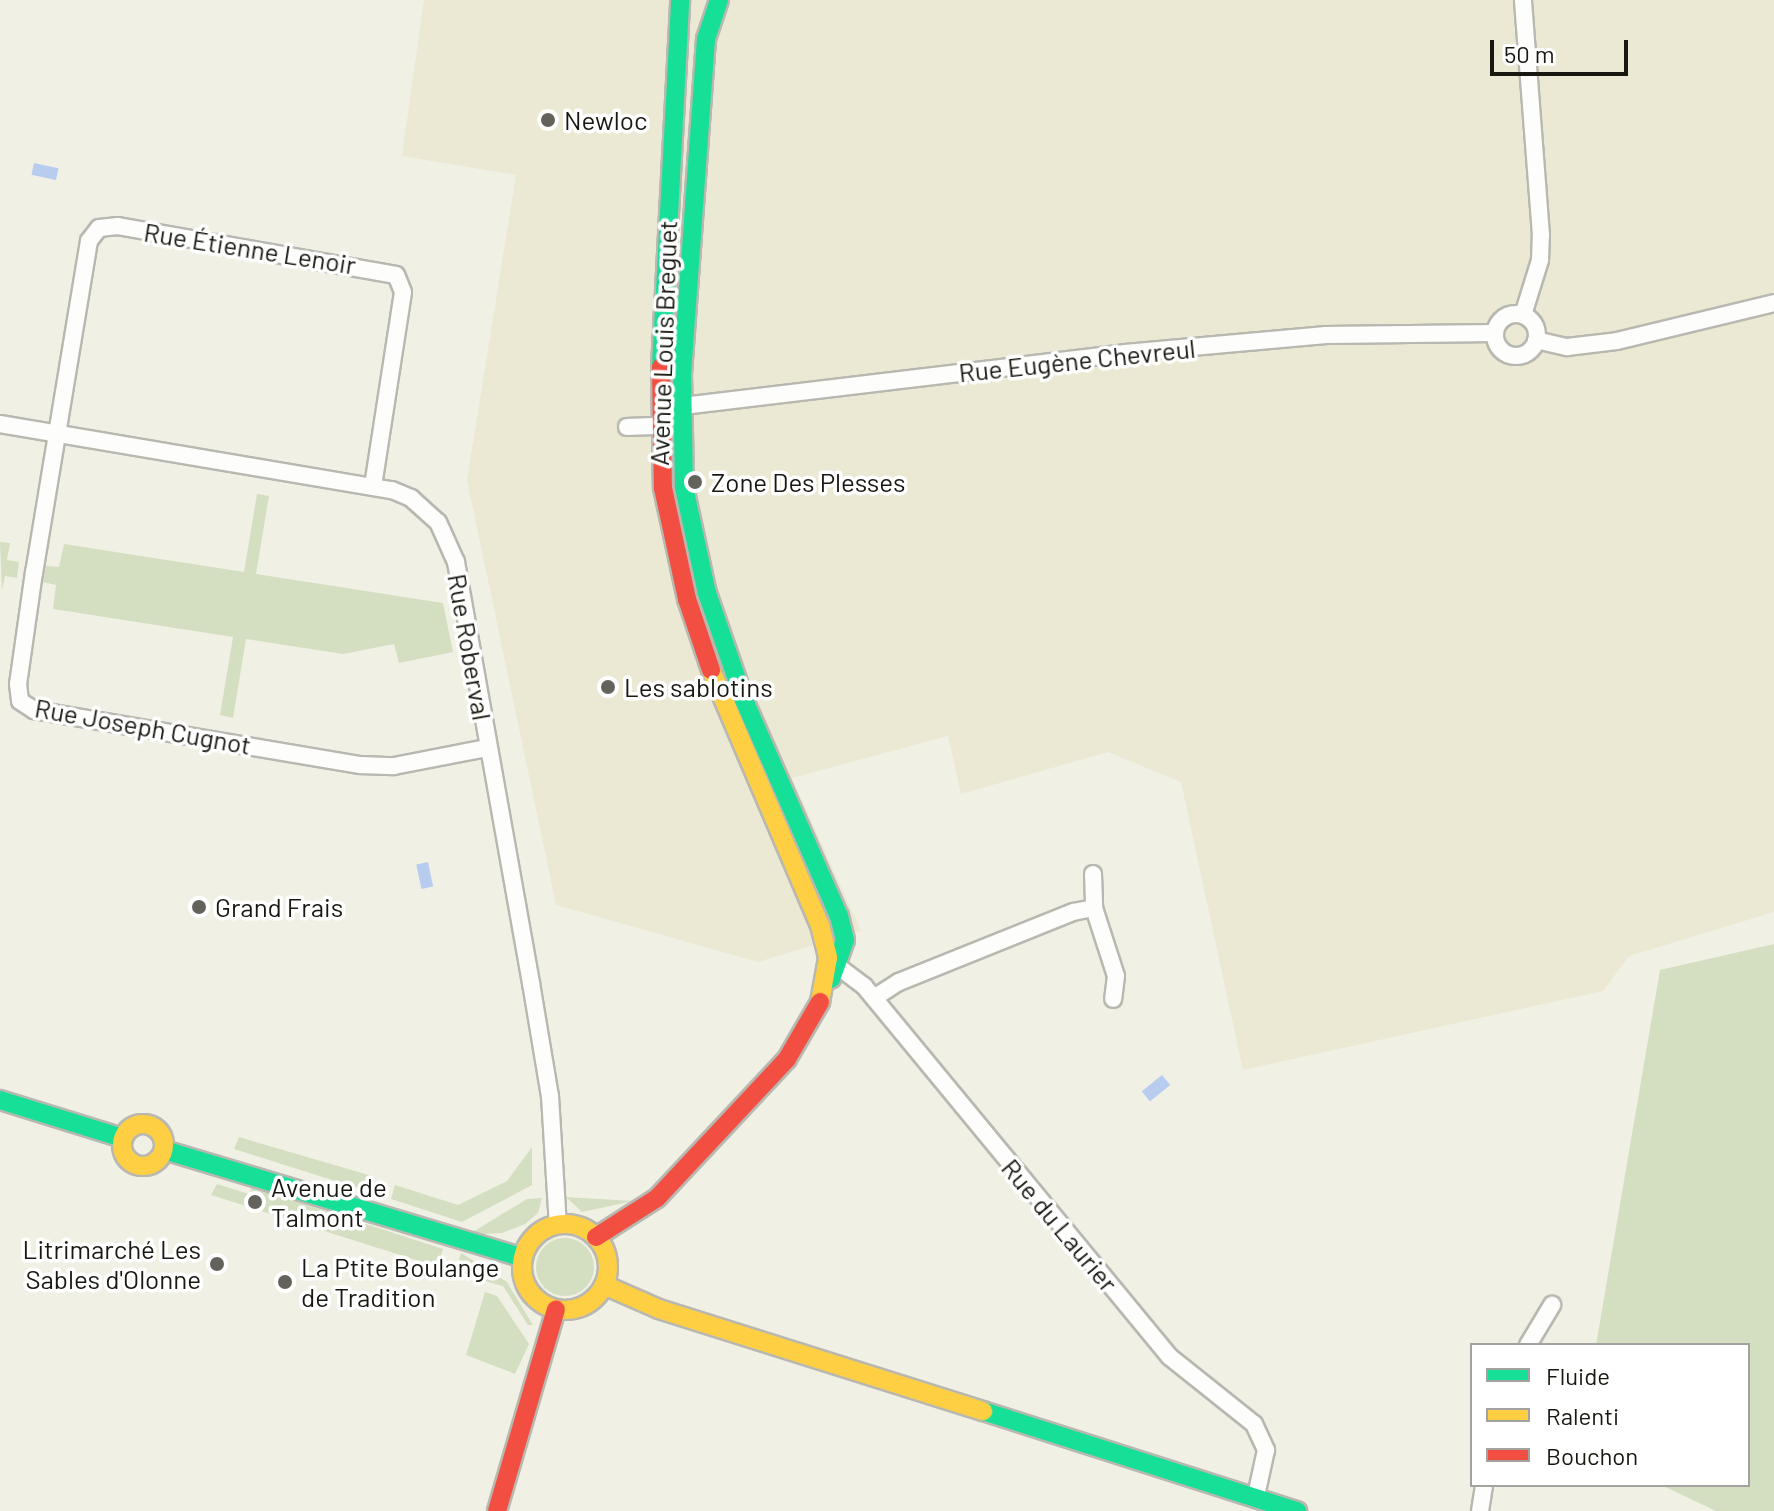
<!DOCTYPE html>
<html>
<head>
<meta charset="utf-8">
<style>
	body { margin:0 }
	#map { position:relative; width:1774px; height:1511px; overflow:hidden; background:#f1f0e5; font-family:Barlow,sans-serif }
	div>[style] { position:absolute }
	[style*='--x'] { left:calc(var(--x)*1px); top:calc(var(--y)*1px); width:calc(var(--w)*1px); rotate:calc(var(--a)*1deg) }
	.built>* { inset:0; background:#ebe8d4 }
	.green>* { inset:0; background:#d3dfc0 }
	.round { border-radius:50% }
	.water>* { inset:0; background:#b8ccf0; transform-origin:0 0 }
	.roads { filter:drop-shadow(2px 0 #b9b8b0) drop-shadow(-2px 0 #b9b8b0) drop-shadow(0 2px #b9b8b0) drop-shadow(0 -2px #b9b8b0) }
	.street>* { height:16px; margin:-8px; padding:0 8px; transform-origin:8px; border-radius:8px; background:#fdfdfb }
	.street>.ring { margin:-8px; padding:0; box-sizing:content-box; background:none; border:16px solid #fdfdfb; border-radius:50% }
	.fast>* { height:18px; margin:-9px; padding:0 9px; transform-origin:9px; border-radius:9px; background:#16e098 }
	.slow>* { height:18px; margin:-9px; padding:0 9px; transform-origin:9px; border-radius:9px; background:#ffcf43 }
	.slow>.ring { margin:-9px; padding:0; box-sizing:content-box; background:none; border:18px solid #ffcf43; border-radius:50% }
	.jam>* { height:18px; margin:-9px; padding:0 9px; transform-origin:9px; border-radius:9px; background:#f24e42 }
	.dots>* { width:22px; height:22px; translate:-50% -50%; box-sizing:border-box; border:4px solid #fff; border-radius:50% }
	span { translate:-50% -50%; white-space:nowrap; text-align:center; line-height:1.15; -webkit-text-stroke:7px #fff; paint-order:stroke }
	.poi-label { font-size:26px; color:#181710 }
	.left { translate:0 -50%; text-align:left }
	.right { translate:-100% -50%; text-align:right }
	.street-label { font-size:26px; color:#181710 }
	.legend { position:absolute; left:1470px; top:1343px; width:280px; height:144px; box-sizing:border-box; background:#fff; border:2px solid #a3a29f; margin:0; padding:10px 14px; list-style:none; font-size:24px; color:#181710 }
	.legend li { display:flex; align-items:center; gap:16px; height:40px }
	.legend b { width:40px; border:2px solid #a3a29f }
	.scale { position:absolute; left:1490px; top:40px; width:138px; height:36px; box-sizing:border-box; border:4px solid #181710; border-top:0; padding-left:10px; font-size:24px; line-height:28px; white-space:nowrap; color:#181710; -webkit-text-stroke:6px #fff; paint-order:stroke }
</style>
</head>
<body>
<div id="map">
	<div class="built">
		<i style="clip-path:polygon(424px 0,1774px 0,1774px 912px,1629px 956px,1603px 991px,1243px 1070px,1181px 782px,1108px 752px,961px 794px,948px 736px,792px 778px,861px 931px,758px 962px,556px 905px,467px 480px,516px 175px,402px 156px)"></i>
	</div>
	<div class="green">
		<i style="clip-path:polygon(257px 494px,269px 496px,256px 574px,443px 603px,453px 652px,399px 663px,394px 644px,343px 654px,246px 639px,233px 718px,220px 715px,233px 637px,53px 609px,56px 585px,43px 582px,46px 566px,59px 567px,64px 544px,244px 572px)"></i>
		<i style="clip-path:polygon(0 542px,10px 543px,7px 560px,19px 562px,17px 578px,5px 576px,2px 591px)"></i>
		<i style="clip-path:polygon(1774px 944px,1774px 1511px,1716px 1511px,1661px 1485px,1748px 1485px,1748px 1345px,1596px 1345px,1660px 970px)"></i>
		<i style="clip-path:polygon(239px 1137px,372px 1176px,367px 1191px,234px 1149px)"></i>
		<i style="clip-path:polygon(532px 1147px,532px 1185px,462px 1222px,391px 1199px,395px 1185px,458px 1205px,507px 1181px)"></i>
		<i style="clip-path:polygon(217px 1184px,249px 1194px,252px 1187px,443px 1249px,438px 1267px,211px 1195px)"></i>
		<i style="clip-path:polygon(566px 1197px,633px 1201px,582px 1212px)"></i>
		<i style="clip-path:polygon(542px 1198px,538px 1213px,525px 1224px,502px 1233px,468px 1235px,527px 1199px)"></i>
		<i class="round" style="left:536px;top:1238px;width:58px;height:58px"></i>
		<i style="clip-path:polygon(461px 1253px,507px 1282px,533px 1325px,528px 1325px,503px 1286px,455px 1273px)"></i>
		<i style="clip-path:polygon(485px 1292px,497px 1296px,529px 1344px,515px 1374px,466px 1355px)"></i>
	</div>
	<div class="water">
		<i style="left:34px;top:163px;width:25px;height:12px;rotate:12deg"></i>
		<i style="left:428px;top:862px;width:25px;height:12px;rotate:78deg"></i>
		<i style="left:1162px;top:1075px;width:13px;height:26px;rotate:51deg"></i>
	</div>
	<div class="roads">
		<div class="street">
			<i class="ring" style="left:1495px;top:314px;width:26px;height:26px"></i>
			<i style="--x:1523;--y:315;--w:58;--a:-72.8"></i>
			<i style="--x:1540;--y:260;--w:25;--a:-88"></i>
			<i style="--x:1541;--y:235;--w:236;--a:-94.4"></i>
			<i style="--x:1536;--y:340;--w:32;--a:13"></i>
			<i style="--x:1567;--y:347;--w:50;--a:-6.8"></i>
			<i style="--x:1617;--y:341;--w:162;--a:-13.6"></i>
			<i style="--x:674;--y:407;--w:454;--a:-6.8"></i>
			<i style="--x:1125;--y:353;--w:202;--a:-5.1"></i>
			<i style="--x:1326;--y:335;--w:169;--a:-0.7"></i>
			<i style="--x:0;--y:424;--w:398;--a:9.6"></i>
			<i style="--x:392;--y:490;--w:21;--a:23"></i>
			<i style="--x:411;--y:498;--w:36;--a:42"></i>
			<i style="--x:438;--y:522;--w:44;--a:65.8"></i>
			<i style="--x:456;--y:562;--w:428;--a:79.9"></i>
			<i style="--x:531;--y:983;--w:115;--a:80.5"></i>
			<i style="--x:550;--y:1096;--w:129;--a:86.5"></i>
			<i style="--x:627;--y:427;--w:33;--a:-2"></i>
			<i style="--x:373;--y:486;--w:196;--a:-81.2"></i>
			<i style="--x:403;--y:292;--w:18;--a:-112"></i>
			<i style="--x:396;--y:275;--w:282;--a:-170"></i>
			<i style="--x:118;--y:226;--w:19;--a:174"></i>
			<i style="--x:99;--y:228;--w:16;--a:128"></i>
			<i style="--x:89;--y:241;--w:336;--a:99.4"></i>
			<i style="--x:34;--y:572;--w:113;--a:98.1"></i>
			<i style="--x:18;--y:684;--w:17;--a:83"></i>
			<i style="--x:20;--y:701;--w:17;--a:33"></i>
			<i style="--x:34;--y:710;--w:331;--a:9.6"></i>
			<i style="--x:360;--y:765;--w:34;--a:2"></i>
			<i style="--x:394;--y:766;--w:95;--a:-11"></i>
			<i style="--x:1093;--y:874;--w:34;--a:88"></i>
			<i style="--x:1094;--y:908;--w:71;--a:72.1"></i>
			<i style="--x:1116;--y:976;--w:23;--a:97"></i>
			<i style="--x:828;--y:959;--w:45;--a:36.9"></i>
			<i style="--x:864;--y:986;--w:481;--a:50.5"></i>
			<i style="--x:1170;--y:1357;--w:107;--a:38.6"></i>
			<i style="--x:1254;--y:1424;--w:29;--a:65"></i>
			<i style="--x:1266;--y:1450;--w:47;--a:102.3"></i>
			<i style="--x:874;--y:998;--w:30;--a:-33"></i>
			<i style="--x:899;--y:982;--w:188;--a:-21.9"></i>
			<i style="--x:1073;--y:912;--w:21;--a:-11"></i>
			<i style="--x:1528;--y:1345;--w:47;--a:-59"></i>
			<i style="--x:1480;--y:1511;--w:26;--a:-81"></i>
		</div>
		<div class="fast">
			<i style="--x:719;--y:0;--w:41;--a:108.4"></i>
			<i style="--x:706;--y:39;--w:335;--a:94.1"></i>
			<i style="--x:682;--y:373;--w:114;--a:89"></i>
			<i style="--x:684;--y:487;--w:108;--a:77.8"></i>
			<i style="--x:707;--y:593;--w:113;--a:70.9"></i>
			<i style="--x:744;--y:700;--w:236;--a:66.3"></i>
			<i style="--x:839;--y:916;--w:25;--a:76"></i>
			<i style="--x:845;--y:940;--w:41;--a:109.7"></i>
			<i style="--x:661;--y:367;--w:367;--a:-87"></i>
			<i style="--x:0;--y:1100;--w:129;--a:17.2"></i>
			<i style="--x:164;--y:1150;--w:375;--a:16.7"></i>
			<i style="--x:983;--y:1411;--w:330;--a:17.7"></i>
		</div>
		<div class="slow">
			<i style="--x:711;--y:670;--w:277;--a:66.9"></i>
			<i style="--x:820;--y:925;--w:34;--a:76"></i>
			<i style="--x:828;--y:958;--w:45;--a:100.3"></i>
			<i class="ring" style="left:122px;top:1124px;width:24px;height:24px"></i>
			<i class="ring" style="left:522px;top:1224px;width:68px;height:68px"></i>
			<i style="--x:604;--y:1285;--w:60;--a:23.6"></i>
			<i style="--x:659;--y:1309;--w:340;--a:17.5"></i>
		</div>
		<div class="jam">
			<i style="--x:661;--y:367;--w:121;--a:89.1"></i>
			<i style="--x:663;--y:488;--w:114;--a:77.8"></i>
			<i style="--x:687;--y:599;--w:75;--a:71.3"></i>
			<i style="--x:596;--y:1237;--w:72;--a:-32.6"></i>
			<i style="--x:657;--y:1198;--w:190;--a:-46.9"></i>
			<i style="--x:787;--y:1059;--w:66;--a:-59.9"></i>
			<i style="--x:497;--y:1511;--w:210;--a:-73.7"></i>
		</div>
	</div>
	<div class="dots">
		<i style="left:548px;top:120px;background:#64635b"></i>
		<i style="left:695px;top:482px;background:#64635b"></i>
		<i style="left:608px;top:687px;background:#64635b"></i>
		<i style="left:199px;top:907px;background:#64635b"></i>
		<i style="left:255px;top:1202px;background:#64635b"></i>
		<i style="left:217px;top:1264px;background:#64635b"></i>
		<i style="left:285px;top:1282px;background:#64635b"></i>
	</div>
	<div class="poi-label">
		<span class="left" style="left:564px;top:120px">Newloc</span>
		<span class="left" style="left:711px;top:482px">Zone Des Plesses</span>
		<span class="left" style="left:624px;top:687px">Les sablotins</span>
		<span class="left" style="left:215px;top:907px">Grand Frais</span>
		<span class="left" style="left:271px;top:1202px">Avenue de<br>Talmont</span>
		<span class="right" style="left:201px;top:1264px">Litrimarché Les<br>Sables d'Olonne</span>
		<span class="left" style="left:301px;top:1282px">La Ptite Boulange<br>de Tradition</span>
	</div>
	<div class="street-label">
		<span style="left:250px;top:248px;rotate:9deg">Rue Étienne Lenoir</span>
		<span style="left:663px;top:343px;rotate:-88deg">Avenue Louis Breguet</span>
		<span style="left:1077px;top:360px;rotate:-6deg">Rue Eugène Chevreul</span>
		<span style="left:470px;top:647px;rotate:80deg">Rue Roberval</span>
		<span style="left:143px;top:726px;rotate:10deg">Rue Joseph Cugnot</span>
		<span style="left:1060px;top:1225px;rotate:50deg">Rue du Laurier</span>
	</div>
	<ul class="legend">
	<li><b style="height:10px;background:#16e098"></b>Fluide</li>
	<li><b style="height:10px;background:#ffcf43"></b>Ralenti</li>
	<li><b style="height:10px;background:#f24e42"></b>Bouchon</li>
	</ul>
	<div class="scale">50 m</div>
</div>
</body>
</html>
